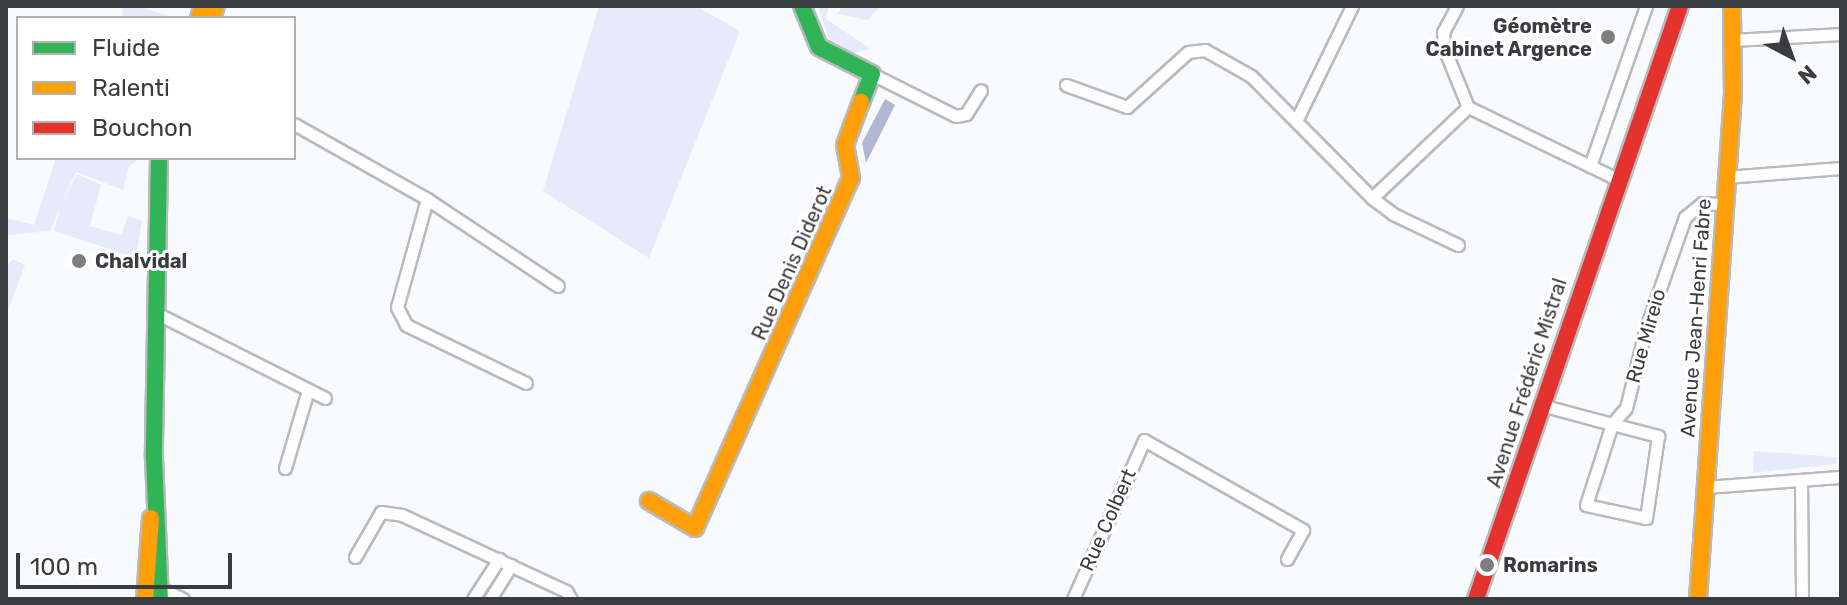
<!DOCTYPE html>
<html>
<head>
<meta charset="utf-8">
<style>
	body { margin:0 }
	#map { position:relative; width:1847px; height:605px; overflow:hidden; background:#f9fafd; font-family:Rubik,sans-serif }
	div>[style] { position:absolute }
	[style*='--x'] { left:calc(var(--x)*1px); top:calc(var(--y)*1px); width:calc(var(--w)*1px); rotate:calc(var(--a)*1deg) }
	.green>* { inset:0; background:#e6ebfc }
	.water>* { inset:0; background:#afb7d3 }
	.roads { filter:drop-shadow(2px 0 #b9babd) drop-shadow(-2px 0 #b9babd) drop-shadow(0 2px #b9babd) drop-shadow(0 -2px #b9babd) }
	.street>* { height:11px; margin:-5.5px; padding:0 5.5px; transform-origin:5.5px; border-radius:5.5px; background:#fefeff }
	.fast>* { height:16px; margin:-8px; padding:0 8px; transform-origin:8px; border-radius:8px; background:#30b455 }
	.slow>* { height:16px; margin:-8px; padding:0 8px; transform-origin:8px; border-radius:8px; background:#ff9f0a }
	.jam>* { height:16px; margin:-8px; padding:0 8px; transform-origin:8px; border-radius:8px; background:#e5322d }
	.dots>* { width:22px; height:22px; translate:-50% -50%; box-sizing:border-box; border:4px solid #fff; border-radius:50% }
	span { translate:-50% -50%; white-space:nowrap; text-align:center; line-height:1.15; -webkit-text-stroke:6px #fff; paint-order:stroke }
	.poi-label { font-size:20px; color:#3b3c40; font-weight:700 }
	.right { translate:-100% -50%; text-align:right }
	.left { translate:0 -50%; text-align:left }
	.street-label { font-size:20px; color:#3b3c40 }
	.frame { position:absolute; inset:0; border:8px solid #3b3c40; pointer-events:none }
	.legend { position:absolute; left:16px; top:16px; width:280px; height:144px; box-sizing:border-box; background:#fff; border:2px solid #b1b1b3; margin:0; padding:10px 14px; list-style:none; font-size:24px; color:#3b3c40 }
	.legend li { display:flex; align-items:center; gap:16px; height:40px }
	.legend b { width:40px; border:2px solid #b1b1b3 }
	.north { position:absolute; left:1751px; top:16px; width:80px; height:80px; -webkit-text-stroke:6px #fff; paint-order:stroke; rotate:139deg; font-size:22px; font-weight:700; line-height:32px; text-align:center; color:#3b3c40 }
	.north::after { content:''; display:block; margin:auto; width:28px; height:36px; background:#3b3c40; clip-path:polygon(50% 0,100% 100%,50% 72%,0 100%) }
	.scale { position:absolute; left:16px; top:553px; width:216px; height:36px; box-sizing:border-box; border:4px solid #3b3c40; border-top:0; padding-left:10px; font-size:24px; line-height:28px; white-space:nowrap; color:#3b3c40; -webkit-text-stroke:6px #fff; paint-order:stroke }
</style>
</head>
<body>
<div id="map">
	<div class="green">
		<i style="clip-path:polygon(123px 6px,138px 6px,175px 18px,127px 18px,122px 16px)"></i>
		<i style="clip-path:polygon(599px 6px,696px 6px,740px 31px,649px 258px,543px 191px)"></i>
		<i style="clip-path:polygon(818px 6px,830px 6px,825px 18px,871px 49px,853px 53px,829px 40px)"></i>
		<i style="clip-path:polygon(842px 6px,881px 6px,868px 20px,837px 14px)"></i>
		<i style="clip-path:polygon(56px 158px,139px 158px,129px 167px,123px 190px,76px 172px,50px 231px,6px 235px,6px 218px,34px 225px)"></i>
		<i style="clip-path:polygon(77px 174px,101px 185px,90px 226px,121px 235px,128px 216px,142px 221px,136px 258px,54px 231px,61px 205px)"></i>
		<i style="clip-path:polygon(13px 259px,25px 265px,6px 316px,6px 266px)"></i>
		<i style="clip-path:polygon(1754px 451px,1837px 457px,1836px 464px,1753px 473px)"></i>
	</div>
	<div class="water">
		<i style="clip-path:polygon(885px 99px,895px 105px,866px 163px,862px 143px)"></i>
	</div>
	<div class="roads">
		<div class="street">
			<i style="--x:1457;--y:6;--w:30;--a:118"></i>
			<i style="--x:1443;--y:32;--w:16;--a:86"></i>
			<i style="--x:1444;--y:48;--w:64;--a:67.9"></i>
			<i style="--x:1468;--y:107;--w:136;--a:25.8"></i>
			<i style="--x:1733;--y:40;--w:108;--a:-3.2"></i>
			<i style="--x:872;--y:74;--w:94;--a:26.6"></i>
			<i style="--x:956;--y:116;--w:10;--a:-11"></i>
			<i style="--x:966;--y:114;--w:28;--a:-58"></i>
			<i style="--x:1066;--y:85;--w:65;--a:19.8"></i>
			<i style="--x:1127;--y:107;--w:82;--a:-42"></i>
			<i style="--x:1188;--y:52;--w:17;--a:-7"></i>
			<i style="--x:1205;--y:50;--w:53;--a:29.5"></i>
			<i style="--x:1251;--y:76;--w:172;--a:45.2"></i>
			<i style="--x:1372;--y:198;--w:132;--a:-43.5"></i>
			<i style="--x:1296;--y:121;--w:128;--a:-64"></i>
			<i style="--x:294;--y:124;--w:153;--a:29.4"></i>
			<i style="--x:427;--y:199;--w:112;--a:105.5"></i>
			<i style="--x:397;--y:307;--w:20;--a:63"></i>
			<i style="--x:406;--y:325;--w:133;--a:25.8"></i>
			<i style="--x:1726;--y:177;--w:115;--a:-4.5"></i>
			<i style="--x:1617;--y:179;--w:30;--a:-154"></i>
			<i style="--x:1590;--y:166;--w:170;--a:-70.7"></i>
			<i style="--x:1372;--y:198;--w:26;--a:37"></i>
			<i style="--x:1393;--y:214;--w:72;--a:25.5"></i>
			<i style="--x:427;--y:199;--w:157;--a:33.6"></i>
			<i style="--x:156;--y:313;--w:189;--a:26.7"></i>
			<i style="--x:1541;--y:405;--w:73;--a:15"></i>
			<i style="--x:1612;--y:424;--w:21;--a:-49"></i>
			<i style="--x:1626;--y:408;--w:82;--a:-76"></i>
			<i style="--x:1646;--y:328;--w:118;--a:-70.6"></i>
			<i style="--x:1685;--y:217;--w:22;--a:-39"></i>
			<i style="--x:1702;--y:203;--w:22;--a:3"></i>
			<i style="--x:1612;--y:424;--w:48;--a:14.6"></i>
			<i style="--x:1658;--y:436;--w:83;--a:98.3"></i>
			<i style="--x:1646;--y:518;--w:61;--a:-167.8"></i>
			<i style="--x:1586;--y:505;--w:85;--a:-72.2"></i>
			<i style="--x:285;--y:468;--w:81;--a:-73.6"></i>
			<i style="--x:1801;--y:480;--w:119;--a:89.5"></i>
			<i style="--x:1704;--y:487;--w:137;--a:-4.2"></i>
			<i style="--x:355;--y:557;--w:52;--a:-60"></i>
			<i style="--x:381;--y:512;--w:21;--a:8"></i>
			<i style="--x:402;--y:515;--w:181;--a:24.9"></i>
			<i style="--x:566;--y:591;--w:9;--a:58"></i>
			<i style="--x:156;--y:586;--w:30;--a:26"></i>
			<i style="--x:473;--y:599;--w:48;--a:-57"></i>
			<i style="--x:490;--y:599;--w:40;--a:-58"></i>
			<i style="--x:1073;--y:599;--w:174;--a:-65.9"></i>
			<i style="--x:1144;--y:440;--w:183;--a:29.5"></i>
			<i style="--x:1303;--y:530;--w:33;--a:119"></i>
		</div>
		<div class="fast">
			<i style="--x:802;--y:6;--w:44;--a:67.5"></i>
			<i style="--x:819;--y:47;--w:59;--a:27"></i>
			<i style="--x:872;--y:74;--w:30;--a:111"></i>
			<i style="--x:159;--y:158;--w:300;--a:91"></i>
			<i style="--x:154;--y:458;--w:141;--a:87.6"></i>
		</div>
		<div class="slow">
			<i style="--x:199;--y:18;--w:13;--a:-72"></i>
			<i style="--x:212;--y:18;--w:13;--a:-72"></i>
			<i style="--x:649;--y:501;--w:53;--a:30.4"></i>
			<i style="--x:695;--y:528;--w:383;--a:-66"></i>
			<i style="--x:851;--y:178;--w:34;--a:-100"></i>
			<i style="--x:845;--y:145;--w:46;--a:-69.6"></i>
			<i style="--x:145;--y:599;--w:81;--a:-85.8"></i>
			<i style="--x:1698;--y:599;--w:506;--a:-86.04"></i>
			<i style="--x:1733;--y:94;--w:88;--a:-90.7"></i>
		</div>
		<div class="jam">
			<i style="--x:1476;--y:599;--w:627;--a:-71.02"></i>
		</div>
	</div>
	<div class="dots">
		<i style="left:1608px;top:37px;background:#7e7e82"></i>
		<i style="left:79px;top:261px;background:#7e7e82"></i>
		<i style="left:1487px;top:565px;background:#7e7e82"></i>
	</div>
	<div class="poi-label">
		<span class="right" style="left:1592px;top:38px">Géomètre<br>Cabinet Argence</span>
		<span class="left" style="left:95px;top:261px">Chalvidal</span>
		<span class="left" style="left:1503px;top:565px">Romarins</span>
	</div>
	<div class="street-label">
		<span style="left:792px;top:263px;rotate:-66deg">Rue Denis Diderot</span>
		<span style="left:1696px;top:318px;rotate:-86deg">Avenue Jean-Henri Fabre</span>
		<span style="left:1646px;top:336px;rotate:-74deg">Rue Mireio</span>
		<span style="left:1527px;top:383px;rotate:-72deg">Avenue Frédéric Mistral</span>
		<span style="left:1108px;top:520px;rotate:-66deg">Rue Colbert</span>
	</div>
	<div class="frame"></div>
	<ul class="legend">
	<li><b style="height:10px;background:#30b455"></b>Fluide</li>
	<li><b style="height:10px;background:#ff9f0a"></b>Ralenti</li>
	<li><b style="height:10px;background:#e5322d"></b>Bouchon</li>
	</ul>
	<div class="north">N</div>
	<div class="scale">100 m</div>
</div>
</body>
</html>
